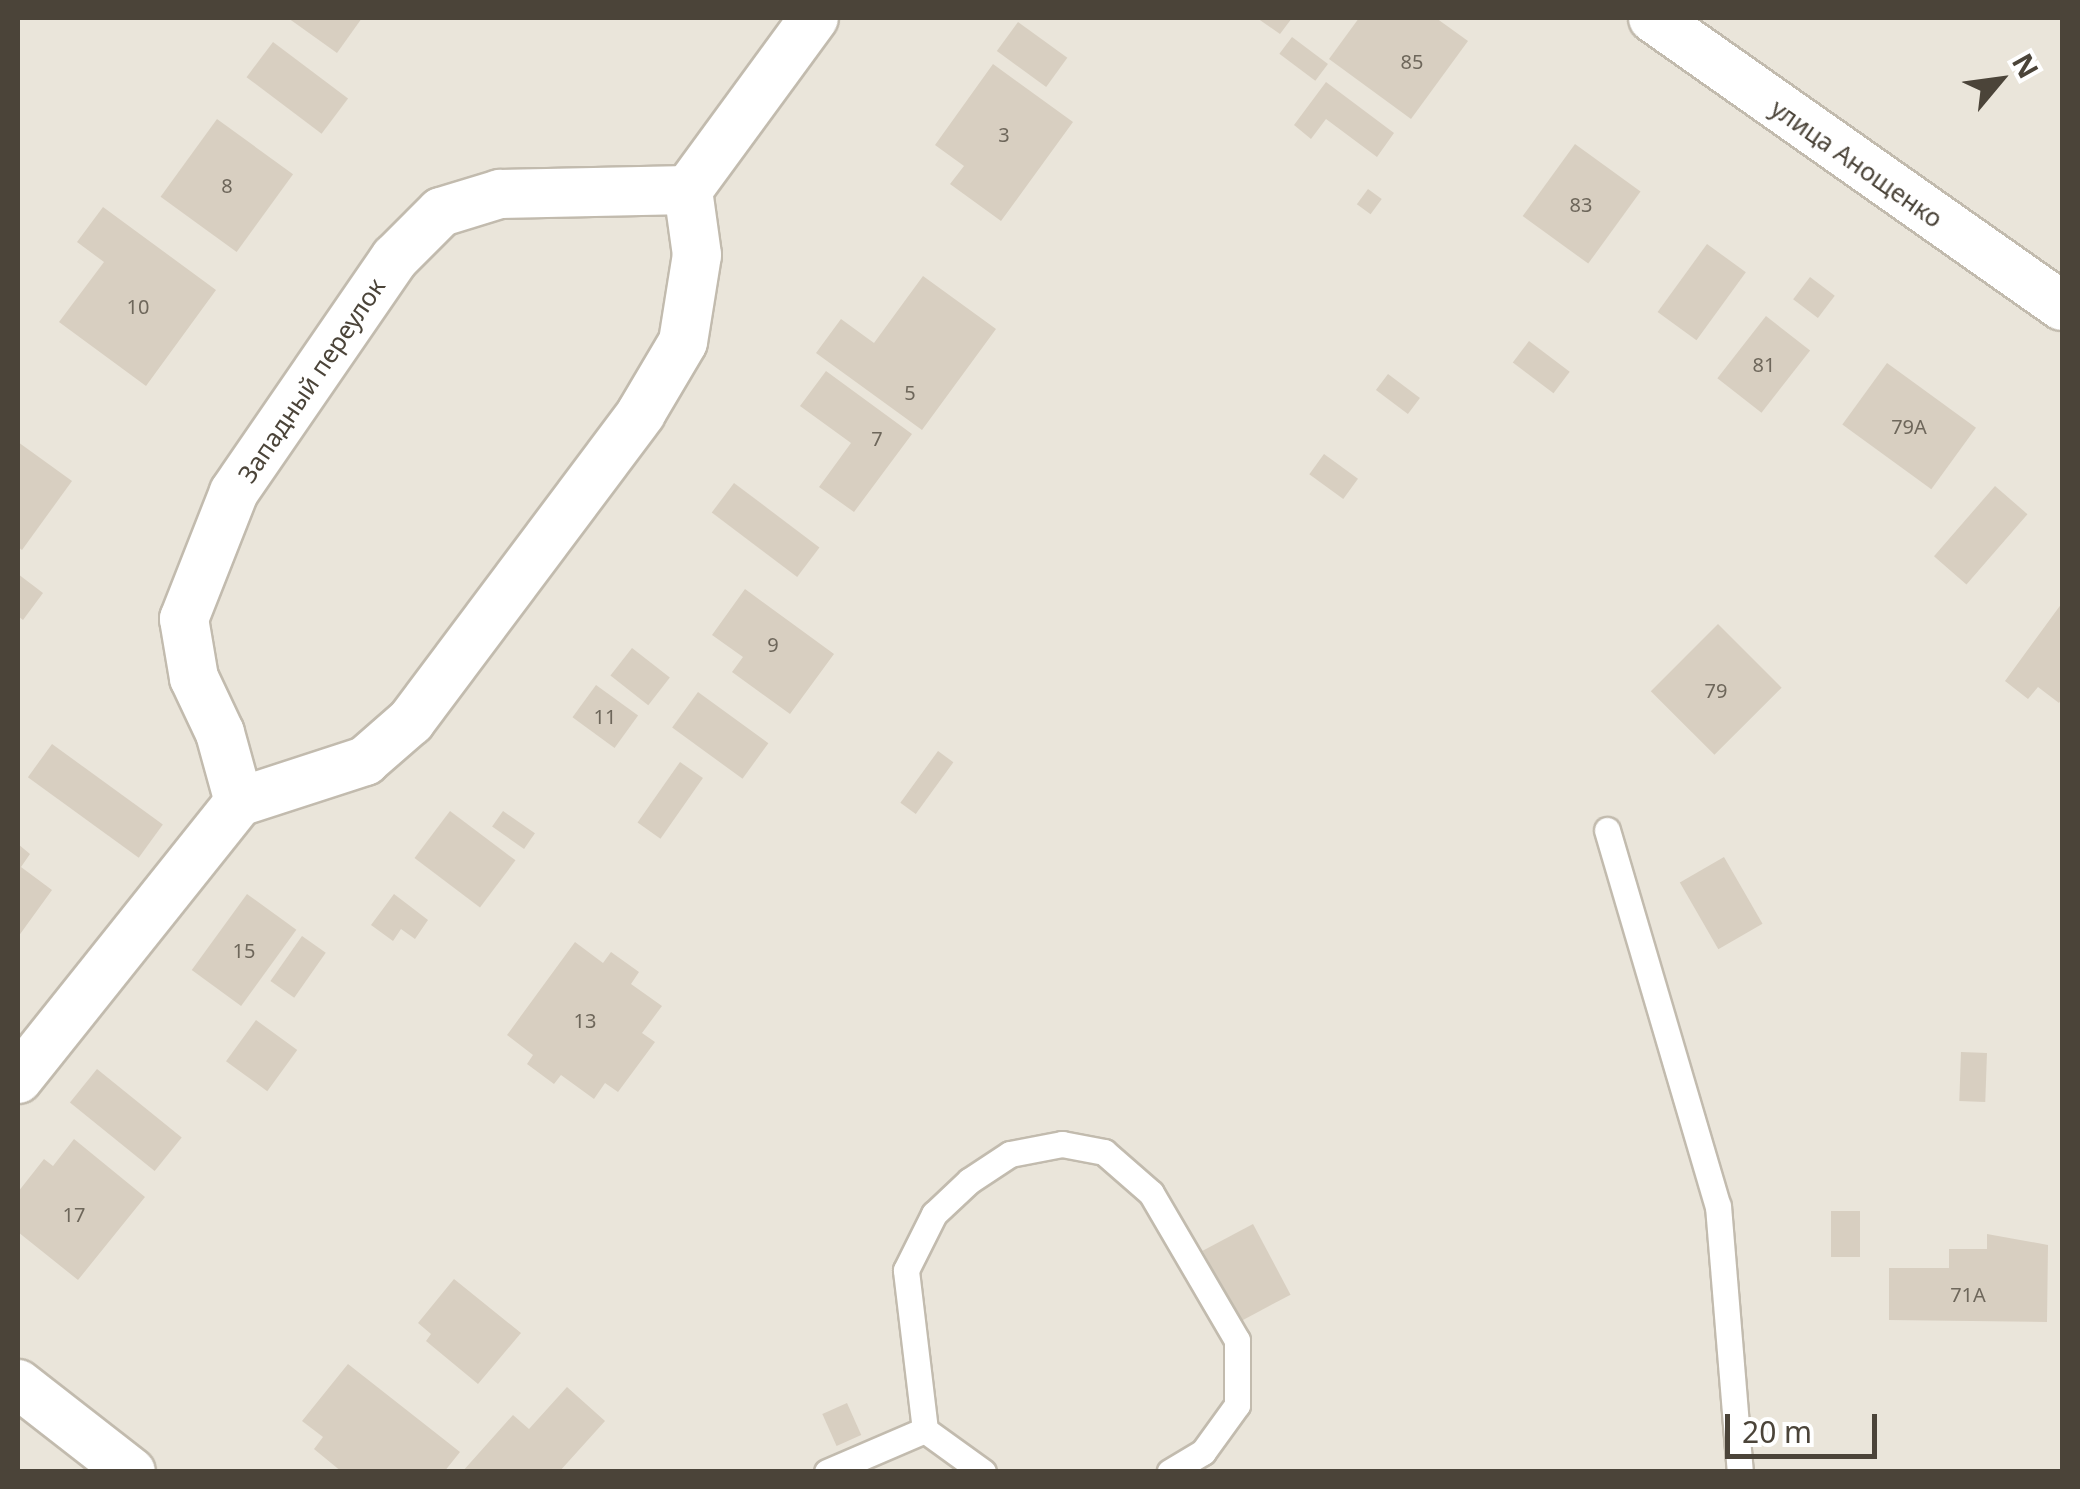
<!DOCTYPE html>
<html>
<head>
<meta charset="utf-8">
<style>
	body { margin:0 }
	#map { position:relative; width:2080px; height:1489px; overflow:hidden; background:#f6f3ec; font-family:"Noto Sans",sans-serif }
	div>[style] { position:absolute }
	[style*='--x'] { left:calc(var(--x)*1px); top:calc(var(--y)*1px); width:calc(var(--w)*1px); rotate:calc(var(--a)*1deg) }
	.residential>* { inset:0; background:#eae5da; transform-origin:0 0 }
	.building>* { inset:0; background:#d8cfc1; transform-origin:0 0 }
	.roads { filter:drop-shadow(2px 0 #c2bbae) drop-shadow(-2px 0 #c2bbae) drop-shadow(0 2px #c2bbae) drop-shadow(0 -2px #c2bbae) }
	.lane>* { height:25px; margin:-12.5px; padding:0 12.5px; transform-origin:12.5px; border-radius:12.5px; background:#fff }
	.street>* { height:48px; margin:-24px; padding:0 24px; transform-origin:24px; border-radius:24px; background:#fff }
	span { translate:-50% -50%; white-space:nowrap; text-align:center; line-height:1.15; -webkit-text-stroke:8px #fff; paint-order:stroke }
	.number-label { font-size:20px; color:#6e675b }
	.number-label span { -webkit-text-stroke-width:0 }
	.street-label { font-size:25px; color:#4b4439 }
	.frame { position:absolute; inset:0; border:20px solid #4b4439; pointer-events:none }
	.north { position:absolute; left:1950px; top:30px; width:100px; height:100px; -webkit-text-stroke:8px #fff; paint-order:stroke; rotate:61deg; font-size:28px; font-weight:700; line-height:40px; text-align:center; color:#4b4439 }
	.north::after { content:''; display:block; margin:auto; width:35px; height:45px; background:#4b4439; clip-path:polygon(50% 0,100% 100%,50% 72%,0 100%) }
	.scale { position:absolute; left:1725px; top:1414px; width:152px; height:45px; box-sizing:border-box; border:5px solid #4b4439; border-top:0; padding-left:12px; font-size:30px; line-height:35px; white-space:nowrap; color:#4b4439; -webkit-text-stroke:8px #fff; paint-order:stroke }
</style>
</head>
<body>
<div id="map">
	<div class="residential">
		<i style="left:18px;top:18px;width:2044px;height:1453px"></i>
	</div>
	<div class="building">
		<i style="clip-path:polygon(288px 18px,362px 18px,337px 53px)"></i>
		<i style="clip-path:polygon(1257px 18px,1292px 18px,1280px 34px)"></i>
		<i style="clip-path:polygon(1359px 18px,1436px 18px,1468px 41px,1411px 119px,1329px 59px)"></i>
		<i style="left:1018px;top:22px;width:61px;height:36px;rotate:36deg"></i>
		<i style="left:1292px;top:37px;width:45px;height:21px;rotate:37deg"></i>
		<i style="left:273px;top:42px;width:94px;height:44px;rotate:37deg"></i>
		<i style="clip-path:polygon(993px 64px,1073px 122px,1001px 221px,950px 184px,964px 166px,935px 145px)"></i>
		<i style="clip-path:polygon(1326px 82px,1394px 133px,1377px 157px,1326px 119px,1311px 139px,1294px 125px)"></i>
		<i style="left:217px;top:119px;width:94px;height:96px;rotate:36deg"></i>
		<i style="left:1575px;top:144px;width:81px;height:89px;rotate:36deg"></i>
		<i style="left:1368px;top:189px;width:17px;height:19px;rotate:36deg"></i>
		<i style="clip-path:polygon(103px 207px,216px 290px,146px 386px,59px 322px,104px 262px,77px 242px)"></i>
		<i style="left:1707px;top:244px;width:48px;height:84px;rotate:36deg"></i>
		<i style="clip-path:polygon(923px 276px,996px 329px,922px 430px,816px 353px,841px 319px,874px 343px)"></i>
		<i style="left:1810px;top:277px;width:31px;height:28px;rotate:37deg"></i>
		<i style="left:1766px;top:316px;width:56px;height:79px;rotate:38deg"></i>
		<i style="left:1529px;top:341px;width:51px;height:27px;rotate:37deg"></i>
		<i style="left:1887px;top:363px;width:110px;height:76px;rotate:36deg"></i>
		<i style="clip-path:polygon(826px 371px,912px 434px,854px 512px,819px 487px,851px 443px,800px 406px)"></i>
		<i style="left:1388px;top:374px;width:40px;height:20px;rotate:37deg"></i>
		<i style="clip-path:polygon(18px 442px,72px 481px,22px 550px,18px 547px)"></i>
		<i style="left:1324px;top:454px;width:42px;height:25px;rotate:36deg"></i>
		<i style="left:734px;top:483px;width:107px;height:37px;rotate:37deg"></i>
		<i style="left:1995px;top:486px;width:43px;height:93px;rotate:41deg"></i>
		<i style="clip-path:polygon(18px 574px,43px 593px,23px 620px,18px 616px)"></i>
		<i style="clip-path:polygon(745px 589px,834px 654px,790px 714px,732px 672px,743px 657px,712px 635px)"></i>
		<i style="clip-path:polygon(2062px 603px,2062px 698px,2059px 703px,2038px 687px,2028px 699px,2005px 681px)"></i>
		<i style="left:1718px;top:624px;width:90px;height:95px;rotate:45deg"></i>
		<i style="left:632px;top:648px;width:48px;height:35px;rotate:38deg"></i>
		<i style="left:596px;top:685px;width:52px;height:40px;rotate:36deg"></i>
		<i style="left:698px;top:692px;width:87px;height:44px;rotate:36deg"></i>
		<i style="left:52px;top:744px;width:137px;height:41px;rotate:36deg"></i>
		<i style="left:938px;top:751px;width:19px;height:64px;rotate:36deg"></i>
		<i style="left:680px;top:762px;width:28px;height:74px;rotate:35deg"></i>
		<i style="left:450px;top:811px;width:82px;height:59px;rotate:37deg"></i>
		<i style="left:503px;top:811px;width:39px;height:19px;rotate:35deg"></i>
		<i style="clip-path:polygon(18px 844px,30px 854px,21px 867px,52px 890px,18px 937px)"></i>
		<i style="left:1724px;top:857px;width:77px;height:51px;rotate:60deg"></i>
		<i style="left:247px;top:894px;width:61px;height:94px;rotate:36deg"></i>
		<i style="clip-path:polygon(394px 894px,428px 920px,415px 939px,401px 929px,393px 941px,371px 925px)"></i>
		<i style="left:302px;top:936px;width:29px;height:55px;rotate:35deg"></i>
		<i style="clip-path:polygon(575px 942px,603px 963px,611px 952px,639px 972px,631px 984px,662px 1006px,642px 1033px,655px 1042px,618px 1092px,605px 1083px,594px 1099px,561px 1075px,554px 1084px,527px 1064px,533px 1055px,507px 1035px)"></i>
		<i style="left:256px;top:1020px;width:51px;height:51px;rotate:36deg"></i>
		<i style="left:1961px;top:1052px;width:26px;height:49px;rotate:2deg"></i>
		<i style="left:97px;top:1069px;width:109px;height:43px;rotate:39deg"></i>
		<i style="clip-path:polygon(74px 1139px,145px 1197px,78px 1280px,18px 1232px,18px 1192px,44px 1159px,53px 1166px)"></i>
		<i style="left:1831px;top:1211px;width:29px;height:46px"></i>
		<i style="left:1253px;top:1224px;width:80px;height:57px;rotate:62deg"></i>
		<i style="clip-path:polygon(1987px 1234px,2048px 1245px,2047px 1322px,1889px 1320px,1889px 1268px,1949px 1268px,1949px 1249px,1987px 1249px)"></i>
		<i style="clip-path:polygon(454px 1279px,521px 1333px,478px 1384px,426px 1341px,431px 1334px,418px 1323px)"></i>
		<i style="clip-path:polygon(348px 1364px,460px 1452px,444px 1472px,342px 1472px,314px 1449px,323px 1437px,302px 1421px)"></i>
		<i style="clip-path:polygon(567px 1387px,605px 1421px,559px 1472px,462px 1472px,513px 1415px,529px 1429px)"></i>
		<i style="left:847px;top:1403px;width:35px;height:27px;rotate:66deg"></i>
	</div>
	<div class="roads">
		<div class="lane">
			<i style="--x:1607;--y:830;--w:392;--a:73.6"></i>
			<i style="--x:1718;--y:1206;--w:267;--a:85.3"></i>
			<i style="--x:827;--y:1472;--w:107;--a:-23.2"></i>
			<i style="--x:983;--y:1472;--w:72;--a:-144.1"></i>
			<i style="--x:925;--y:1430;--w:161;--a:-96.8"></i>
			<i style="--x:906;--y:1270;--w:63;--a:-63.4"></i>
			<i style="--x:934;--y:1214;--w:48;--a:-43.3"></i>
			<i style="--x:969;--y:1181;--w:49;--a:-33.4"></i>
			<i style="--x:1010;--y:1154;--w:53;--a:-10.9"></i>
			<i style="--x:1062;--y:1144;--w:43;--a:10.8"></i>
			<i style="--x:1104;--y:1152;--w:62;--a:41.1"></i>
			<i style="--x:1151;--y:1193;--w:170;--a:59.7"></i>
			<i style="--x:1237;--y:1340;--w:65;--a:90"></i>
			<i style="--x:1237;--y:1405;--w:58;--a:125.9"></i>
			<i style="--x:1203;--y:1452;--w:39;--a:149"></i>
		</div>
		<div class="street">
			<i style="--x:1653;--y:18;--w:500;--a:35.15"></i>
			<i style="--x:239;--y:802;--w:72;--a:-105.4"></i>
			<i style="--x:220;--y:733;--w:61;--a:-115.3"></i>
			<i style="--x:194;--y:678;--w:60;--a:-99.6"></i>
			<i style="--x:184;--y:619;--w:136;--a:-68.5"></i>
			<i style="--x:234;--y:492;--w:284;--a:-55.5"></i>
			<i style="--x:395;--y:258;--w:65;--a:-45"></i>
			<i style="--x:441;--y:212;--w:62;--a:-17"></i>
			<i style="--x:500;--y:194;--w:188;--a:-1.2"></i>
			<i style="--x:18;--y:1079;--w:354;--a:-51.4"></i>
			<i style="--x:239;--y:802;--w:133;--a:-18"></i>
			<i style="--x:365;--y:761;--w:61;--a:-41"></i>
			<i style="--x:411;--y:721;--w:384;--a:-53.2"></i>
			<i style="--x:641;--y:413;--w:82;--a:-59.4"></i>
			<i style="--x:683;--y:342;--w:88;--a:-80.9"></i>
			<i style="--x:697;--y:255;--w:66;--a:-97.9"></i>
			<i style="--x:688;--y:190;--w:213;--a:-53.8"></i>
			<i style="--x:18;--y:1384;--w:143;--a:37.9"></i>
		</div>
	</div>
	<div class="number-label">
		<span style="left:1412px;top:61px">85</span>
		<span style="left:1004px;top:134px">3</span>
		<span style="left:227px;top:185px">8</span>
		<span style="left:1581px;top:204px">83</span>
		<span style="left:138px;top:306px">10</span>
		<span style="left:1764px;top:364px">81</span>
		<span style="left:910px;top:392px">5</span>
		<span style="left:1909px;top:426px">79А</span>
		<span style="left:877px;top:438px">7</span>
		<span style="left:773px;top:644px">9</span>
		<span style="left:1716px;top:690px">79</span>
		<span style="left:605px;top:716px">11</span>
		<span style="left:244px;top:950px">15</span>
		<span style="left:585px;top:1020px">13</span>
		<span style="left:74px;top:1214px">17</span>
		<span style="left:1968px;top:1294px">71А</span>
	</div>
	<div class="street-label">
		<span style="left:1857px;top:163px;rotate:35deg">улица Анощенко</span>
		<span style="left:311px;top:380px;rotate:-56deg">Западный переулок</span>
	</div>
	<div class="frame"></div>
	<div class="north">N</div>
	<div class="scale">20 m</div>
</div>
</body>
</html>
